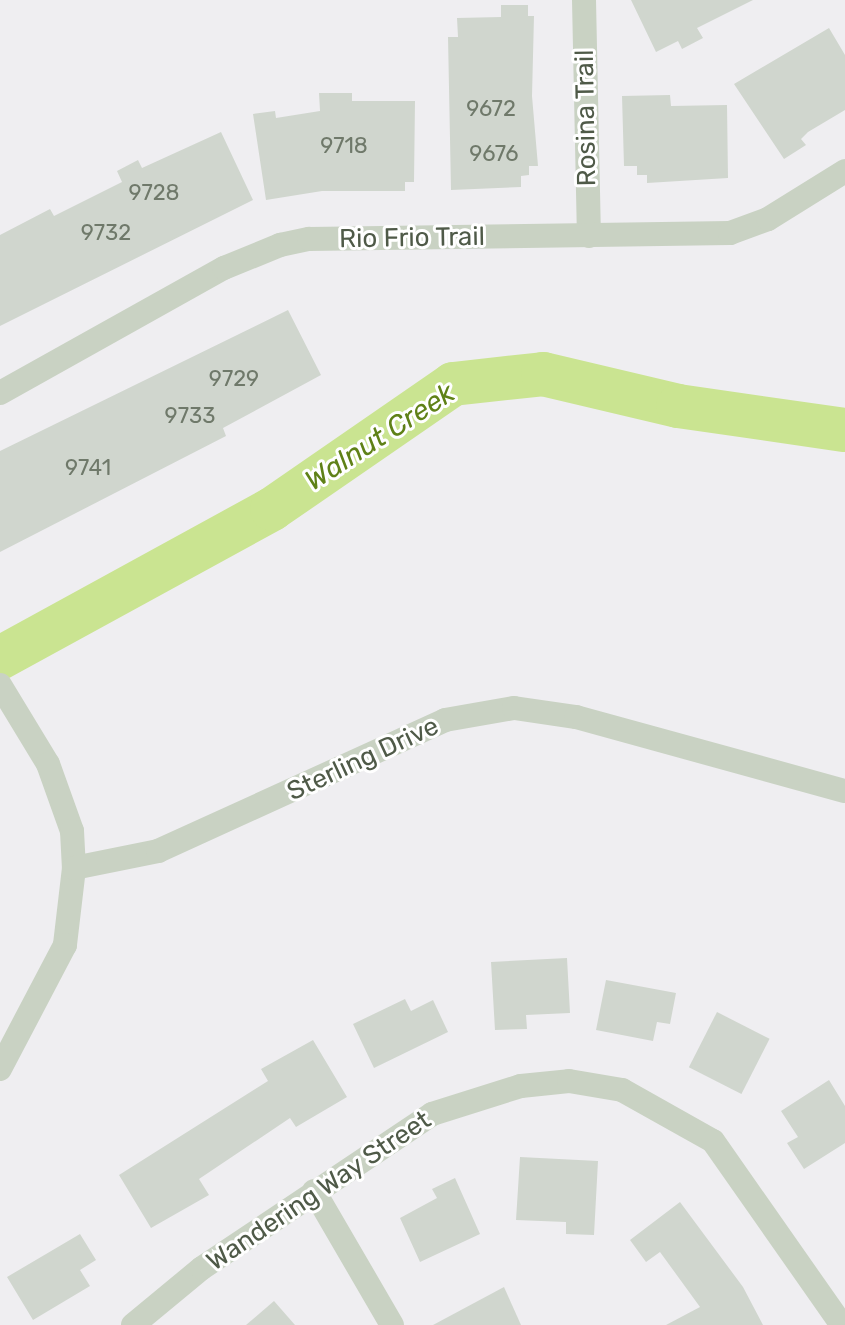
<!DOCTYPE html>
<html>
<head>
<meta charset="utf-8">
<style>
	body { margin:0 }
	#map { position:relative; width:845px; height:1325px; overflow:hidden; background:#efeef1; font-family:Rubik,sans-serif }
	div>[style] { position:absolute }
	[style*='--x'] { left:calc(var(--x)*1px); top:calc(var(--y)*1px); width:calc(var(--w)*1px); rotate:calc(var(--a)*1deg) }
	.river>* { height:44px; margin:-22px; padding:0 22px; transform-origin:22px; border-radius:22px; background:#cae491 }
	.building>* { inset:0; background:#d0d6ce; transform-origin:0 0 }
	.street>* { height:24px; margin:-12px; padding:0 12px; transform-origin:12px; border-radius:12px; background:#c9d2c3 }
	span { translate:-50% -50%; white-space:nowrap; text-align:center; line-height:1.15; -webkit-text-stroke:6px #fff; paint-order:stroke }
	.number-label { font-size:22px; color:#6f796a }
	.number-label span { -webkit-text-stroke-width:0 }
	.street-label { font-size:26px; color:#4f5a48 }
	.water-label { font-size:28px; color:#5f8117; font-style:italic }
</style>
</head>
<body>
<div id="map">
	<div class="river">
		<i style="--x:0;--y:658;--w:310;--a:-28.7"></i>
		<i style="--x:272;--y:509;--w:220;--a:-34.6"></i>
		<i style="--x:453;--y:384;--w:91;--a:-6.3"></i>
		<i style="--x:543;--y:374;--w:139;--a:13.3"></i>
		<i style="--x:678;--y:406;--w:169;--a:8.2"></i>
	</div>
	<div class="building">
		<i style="clip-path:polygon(631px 0,753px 0,697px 28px,703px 38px,682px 49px,678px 41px,656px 52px)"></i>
		<i style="clip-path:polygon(501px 5px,528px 5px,528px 16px,534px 16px,532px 96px,538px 166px,529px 166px,529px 175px,521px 176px,521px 187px,451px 190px,448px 37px,458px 37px,457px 18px,501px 17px)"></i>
		<i style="clip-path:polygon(829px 28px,845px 55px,845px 110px,808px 132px,801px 139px,806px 145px,784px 159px,734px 84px)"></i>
		<i style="clip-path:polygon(319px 93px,352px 93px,352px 101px,415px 101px,414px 182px,405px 182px,405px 191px,322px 191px,266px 200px,253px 114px,275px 111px,276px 118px,320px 111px)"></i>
		<i style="clip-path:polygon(670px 95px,671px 106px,727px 105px,728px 178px,647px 183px,647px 175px,637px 175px,637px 166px,624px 166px,622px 96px)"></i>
		<i style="clip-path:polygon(221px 132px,253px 200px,0 326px,0 235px,50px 209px,54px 216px,122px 182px,117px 171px,138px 160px,142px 168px)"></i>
		<i style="clip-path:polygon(288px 310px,321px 375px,223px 428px,226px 436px,0 552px,0 451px)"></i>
		<i style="clip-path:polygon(567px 958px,570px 1013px,526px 1015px,527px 1029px,495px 1030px,491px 962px)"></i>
		<i style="clip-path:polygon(606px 980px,676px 993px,670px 1024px,657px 1022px,653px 1041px,596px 1030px)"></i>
		<i style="clip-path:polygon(405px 999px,411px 1011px,433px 1000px,448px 1032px,374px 1068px,353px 1024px)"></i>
		<i style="left:717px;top:1012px;width:59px;height:62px;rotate:27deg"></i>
		<i style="clip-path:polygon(313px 1040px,347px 1097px,296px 1127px,290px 1118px,199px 1179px,209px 1195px,151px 1228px,119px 1175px,268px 1081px,261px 1069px)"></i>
		<i style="clip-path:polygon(829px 1080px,845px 1106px,845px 1143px,804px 1169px,787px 1143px,798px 1137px,781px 1111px)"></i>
		<i style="clip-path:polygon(520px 1157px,598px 1161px,594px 1235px,566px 1234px,566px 1222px,516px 1220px)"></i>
		<i style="clip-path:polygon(455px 1178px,480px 1234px,420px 1262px,400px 1218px,437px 1198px,432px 1189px)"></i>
		<i style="clip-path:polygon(680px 1202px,743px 1287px,763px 1325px,666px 1325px,700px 1307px,660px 1252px,646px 1262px,630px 1240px)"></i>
		<i style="clip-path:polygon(80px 1234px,96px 1260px,80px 1270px,90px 1286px,33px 1320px,7px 1277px)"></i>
		<i style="clip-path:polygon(504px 1287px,521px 1325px,433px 1325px)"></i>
		<i style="clip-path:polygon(274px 1301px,295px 1325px,246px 1325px)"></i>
	</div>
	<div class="street">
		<i style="--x:584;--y:0;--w:236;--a:88.8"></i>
		<i style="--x:0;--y:393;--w:257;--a:-29.2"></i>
		<i style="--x:224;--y:268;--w:61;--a:-22.3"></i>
		<i style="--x:280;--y:245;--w:30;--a:-12"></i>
		<i style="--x:309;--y:239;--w:421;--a:-0.8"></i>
		<i style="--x:730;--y:233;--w:40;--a:-20.2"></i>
		<i style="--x:768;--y:219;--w:91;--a:-31.9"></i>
		<i style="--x:0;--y:685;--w:92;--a:58.7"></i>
		<i style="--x:48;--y:764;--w:71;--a:70.3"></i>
		<i style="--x:72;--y:831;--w:37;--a:87"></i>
		<i style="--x:74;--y:868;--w:78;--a:96.7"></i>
		<i style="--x:65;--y:945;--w:140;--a:117.7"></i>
		<i style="--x:74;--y:868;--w:86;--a:-11.4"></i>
		<i style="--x:158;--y:851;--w:315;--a:-24.5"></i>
		<i style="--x:445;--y:720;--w:70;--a:-9.9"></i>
		<i style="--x:514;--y:708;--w:63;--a:8.3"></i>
		<i style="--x:576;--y:717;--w:279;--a:15.4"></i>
		<i style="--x:314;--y:1191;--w:155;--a:59.8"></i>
		<i style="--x:133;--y:1325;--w:89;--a:-39.6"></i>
		<i style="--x:202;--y:1268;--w:277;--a:-33.8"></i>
		<i style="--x:432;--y:1114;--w:93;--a:-17.5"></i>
		<i style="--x:521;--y:1086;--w:48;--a:-5.9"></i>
		<i style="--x:569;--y:1081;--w:54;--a:9.6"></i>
		<i style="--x:622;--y:1090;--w:104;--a:29.3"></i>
		<i style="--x:713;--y:1141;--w:225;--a:55"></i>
	</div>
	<div class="number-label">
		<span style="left:491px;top:109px">9672</span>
		<span style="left:344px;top:146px">9718</span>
		<span style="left:494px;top:154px">9676</span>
		<span style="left:154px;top:193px">9728</span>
		<span style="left:106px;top:233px">9732</span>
		<span style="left:234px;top:379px">9729</span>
		<span style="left:190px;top:416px">9733</span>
		<span style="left:88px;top:468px">9741</span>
	</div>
	<div class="street-label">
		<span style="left:586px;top:118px;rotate:-91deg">Rosina Trail</span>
		<span style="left:412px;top:238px;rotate:-1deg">Rio Frio Trail</span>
		<span style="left:363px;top:759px;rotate:-25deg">Sterling Drive</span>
		<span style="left:319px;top:1191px;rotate:-34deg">Wandering Way Street</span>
	</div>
	<div class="water-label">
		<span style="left:380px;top:437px;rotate:-33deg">Walnut Creek</span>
	</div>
</div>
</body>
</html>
